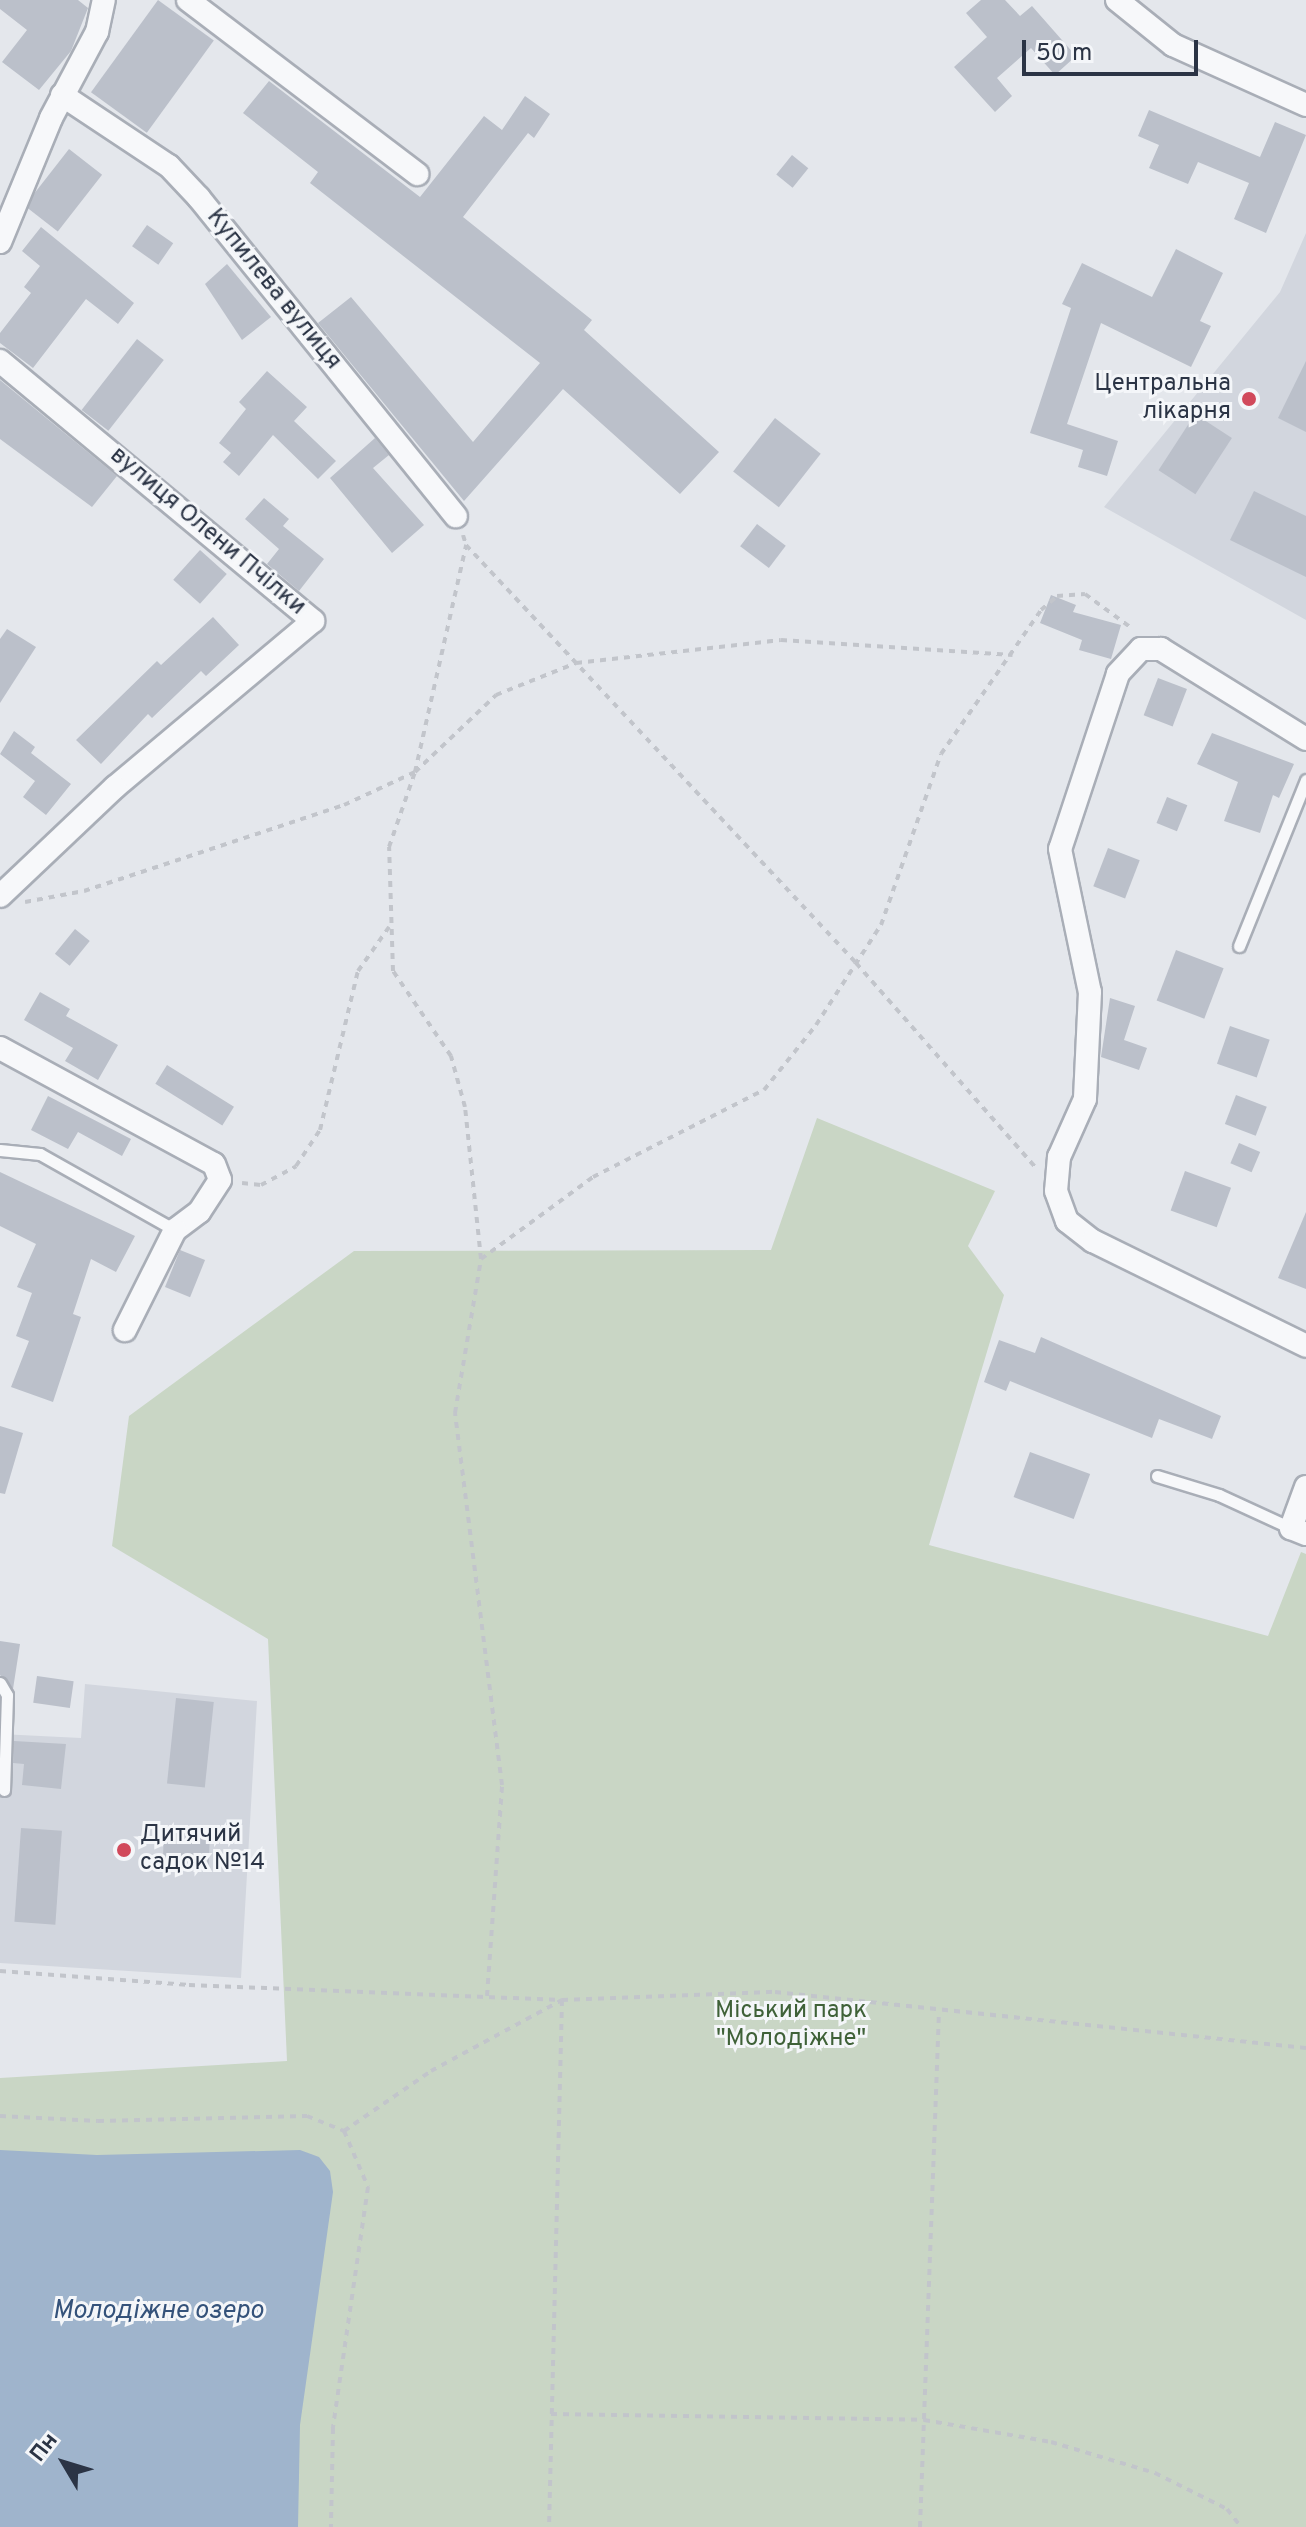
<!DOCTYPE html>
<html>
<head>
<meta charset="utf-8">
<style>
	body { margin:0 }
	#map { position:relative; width:1306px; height:2527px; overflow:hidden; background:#e4e7ec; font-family:Overpass,sans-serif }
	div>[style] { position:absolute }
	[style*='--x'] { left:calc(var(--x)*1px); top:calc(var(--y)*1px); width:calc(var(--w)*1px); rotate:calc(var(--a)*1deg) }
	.built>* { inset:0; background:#d2d6de }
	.green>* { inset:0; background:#c9d6c5 }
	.water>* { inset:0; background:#9fb4cc }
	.building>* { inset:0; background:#bbc0ca; transform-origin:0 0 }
	.path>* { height:4px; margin-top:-2px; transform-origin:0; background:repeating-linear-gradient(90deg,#c2c5cb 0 6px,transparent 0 12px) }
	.roads { filter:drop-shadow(2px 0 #a9aeb7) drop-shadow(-2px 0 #a9aeb7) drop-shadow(0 2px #a9aeb7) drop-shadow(0 -2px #a9aeb7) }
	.service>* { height:11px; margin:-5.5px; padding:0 5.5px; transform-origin:5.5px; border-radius:5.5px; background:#f7f8fa }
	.minor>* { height:22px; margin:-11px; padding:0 11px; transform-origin:11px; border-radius:11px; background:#f7f8fa }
	.dots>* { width:22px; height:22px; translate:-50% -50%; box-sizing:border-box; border:4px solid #f4f6f9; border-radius:50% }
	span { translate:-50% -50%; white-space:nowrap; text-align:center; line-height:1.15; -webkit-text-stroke:6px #f4f6f9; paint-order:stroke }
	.street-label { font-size:24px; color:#2b3445 }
	.poi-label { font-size:24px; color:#2b3445 }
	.right { translate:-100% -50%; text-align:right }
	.left { translate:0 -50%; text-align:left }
	.park-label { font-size:24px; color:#3f6138 }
	.water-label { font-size:26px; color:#34527a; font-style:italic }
	.north { position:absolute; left:24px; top:2423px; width:80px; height:80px; -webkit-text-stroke:6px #f4f6f9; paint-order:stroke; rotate:308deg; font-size:22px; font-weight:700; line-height:32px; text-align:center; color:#2b3445 }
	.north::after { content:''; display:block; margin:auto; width:28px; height:36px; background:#2b3445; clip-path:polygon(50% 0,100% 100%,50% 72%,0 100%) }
	.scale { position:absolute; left:1022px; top:40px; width:176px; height:36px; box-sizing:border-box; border:4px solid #2b3445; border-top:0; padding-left:10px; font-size:24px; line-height:28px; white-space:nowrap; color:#2b3445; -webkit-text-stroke:6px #f4f6f9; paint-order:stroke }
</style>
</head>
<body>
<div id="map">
	<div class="built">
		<i style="clip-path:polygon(1306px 233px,1306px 620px,1104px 507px,1280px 292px)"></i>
		<i style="clip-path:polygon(85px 1684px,257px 1701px,241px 1978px,0 1963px,0 1734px,81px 1738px)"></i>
	</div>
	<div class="green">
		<i style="clip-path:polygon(817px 1118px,995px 1191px,968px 1246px,1004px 1295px,929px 1545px,1268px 1636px,1301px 1552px,1306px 1554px,1306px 2527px,0 2527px,0 2078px,287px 2061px,268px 1639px,112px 1546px,129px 1416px,354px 1251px,771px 1250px)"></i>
	</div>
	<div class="water">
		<i style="clip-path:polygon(0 2150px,97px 2155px,300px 2150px,319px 2157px,330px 2171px,333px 2192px,300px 2425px,298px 2527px,0 2527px)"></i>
	</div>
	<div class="building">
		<i style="clip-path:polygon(0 0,78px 0,88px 8px,71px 51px,39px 90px,2px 62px,27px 30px,0 9px)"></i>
		<i style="left:158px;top:0;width:69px;height:114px;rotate:36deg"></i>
		<i style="clip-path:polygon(981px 0,1005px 0,1020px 16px,1032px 6px,1076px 56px,1055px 75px,1031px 48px,997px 78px,1012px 96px,995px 112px,954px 67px,987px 37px,966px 13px)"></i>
		<i style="clip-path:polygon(269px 81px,420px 197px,484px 116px,502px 130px,525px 96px,550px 114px,534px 138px,528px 133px,463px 217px,592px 320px,584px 330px,719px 452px,680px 494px,563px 389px,464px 501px,318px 323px,351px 297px,473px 442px,540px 363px,310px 183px,318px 172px,243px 113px)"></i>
		<i style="clip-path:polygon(1149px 110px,1260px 157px,1275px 122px,1306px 135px,1266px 233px,1234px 219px,1249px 183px,1198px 162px,1188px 184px,1149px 168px,1159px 145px,1138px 136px)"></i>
		<i style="left:69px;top:149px;width:42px;height:72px;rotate:38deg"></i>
		<i style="left:792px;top:155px;width:21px;height:25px;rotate:39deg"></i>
		<i style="left:147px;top:225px;width:32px;height:26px;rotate:35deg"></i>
		<i style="clip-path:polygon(41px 227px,134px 303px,118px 324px,86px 299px,33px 368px,0 343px,0 333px,31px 293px,24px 287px,40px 266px,22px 251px)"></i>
		<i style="clip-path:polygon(1176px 249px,1223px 273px,1200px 321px,1211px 326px,1191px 367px,1101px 323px,1067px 424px,1118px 441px,1107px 476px,1078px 467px,1083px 450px,1030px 433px,1071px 308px,1062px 304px,1082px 263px,1152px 297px)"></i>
		<i style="clip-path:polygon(227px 264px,271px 317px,242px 340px,205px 284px)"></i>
		<i style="left:137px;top:339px;width:34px;height:90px;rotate:38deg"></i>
		<i style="clip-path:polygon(1306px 361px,1306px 432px,1278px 418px)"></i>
		<i style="clip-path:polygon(267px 371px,307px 407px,294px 421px,336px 461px,318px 479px,273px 435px,239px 476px,223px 462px,231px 453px,219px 443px,246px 409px,239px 402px)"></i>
		<i style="clip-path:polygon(0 380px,117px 476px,92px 507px,0 439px)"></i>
		<i style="left:1195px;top:414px;width:44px;height:67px;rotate:33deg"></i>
		<i style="left:775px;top:418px;width:58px;height:68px;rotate:38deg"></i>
		<i style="clip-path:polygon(375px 438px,389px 455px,373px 468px,424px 525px,392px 553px,330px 478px)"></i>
		<i style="clip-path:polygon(1254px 491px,1306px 516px,1306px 577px,1230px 540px)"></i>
		<i style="clip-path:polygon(264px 498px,289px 519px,283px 526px,324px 559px,299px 591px,267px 564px,279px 549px,245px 519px)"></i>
		<i style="left:757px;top:524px;width:36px;height:28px;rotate:37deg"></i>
		<i style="left:200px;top:550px;width:36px;height:40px;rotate:42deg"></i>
		<i style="clip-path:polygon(1051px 595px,1076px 605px,1073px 612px,1121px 625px,1111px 659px,1079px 650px,1082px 640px,1040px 623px)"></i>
		<i style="clip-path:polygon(213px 617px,239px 645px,206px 676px,201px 671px,152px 718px,148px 714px,101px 764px,76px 740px,157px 661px,161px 665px)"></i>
		<i style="clip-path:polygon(7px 629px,36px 647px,0 703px,0 639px)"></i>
		<i style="left:1158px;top:678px;width:31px;height:40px;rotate:21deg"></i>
		<i style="clip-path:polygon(14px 731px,35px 747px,31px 753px,71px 784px,46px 815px,23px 797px,35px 781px,0 754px)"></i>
		<i style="clip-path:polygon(1212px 733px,1294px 764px,1279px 798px,1273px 795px,1260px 833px,1224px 821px,1238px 782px,1197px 764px)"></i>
		<i style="left:1167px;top:797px;width:22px;height:28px;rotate:22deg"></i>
		<i style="left:1108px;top:848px;width:34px;height:41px;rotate:21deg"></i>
		<i style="left:75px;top:929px;width:19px;height:32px;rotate:39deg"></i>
		<i style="left:1176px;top:950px;width:51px;height:54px;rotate:21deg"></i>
		<i style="clip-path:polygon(40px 992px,70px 1009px,66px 1016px,118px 1045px,98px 1080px,65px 1061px,73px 1048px,24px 1020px)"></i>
		<i style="clip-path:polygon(1110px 998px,1135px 1006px,1124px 1040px,1147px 1048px,1139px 1070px,1101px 1057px)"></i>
		<i style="left:1230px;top:1026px;width:42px;height:40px;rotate:19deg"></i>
		<i style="left:167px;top:1065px;width:79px;height:22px;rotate:32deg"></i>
		<i style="left:1236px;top:1095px;width:33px;height:31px;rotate:21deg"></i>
		<i style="clip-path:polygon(48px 1096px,131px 1139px,122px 1156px,78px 1132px,68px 1149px,31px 1130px)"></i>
		<i style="left:1239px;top:1143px;width:23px;height:22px;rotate:23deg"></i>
		<i style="left:1185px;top:1171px;width:49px;height:42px;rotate:20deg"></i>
		<i style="clip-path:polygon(0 1172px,135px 1236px,116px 1272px,91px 1259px,73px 1314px,81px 1317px,53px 1402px,11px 1387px,29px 1341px,16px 1336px,32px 1293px,17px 1287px,36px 1244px,0 1226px)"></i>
		<i style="clip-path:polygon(1306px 1212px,1306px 1289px,1278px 1278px)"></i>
		<i style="left:180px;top:1250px;width:27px;height:40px;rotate:22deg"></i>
		<i style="clip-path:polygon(1041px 1337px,1221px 1416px,1212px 1439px,1159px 1419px,1152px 1438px,1010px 1381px,1006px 1391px,984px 1382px,999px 1340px,1035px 1353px)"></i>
		<i style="clip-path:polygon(0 1426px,23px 1433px,5px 1494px,0 1493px)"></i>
		<i style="left:1030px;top:1452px;width:64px;height:48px;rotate:20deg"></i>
		<i style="clip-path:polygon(0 1641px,20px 1644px,13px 1689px,0 1675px)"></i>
		<i style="left:37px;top:1676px;width:37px;height:27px;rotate:8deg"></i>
		<i style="left:176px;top:1698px;width:38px;height:86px;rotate:6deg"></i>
		<i style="clip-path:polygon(14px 1741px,66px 1744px,61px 1789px,22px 1785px,24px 1764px,13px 1763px)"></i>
		<i style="left:21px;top:1828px;width:41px;height:94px;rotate:4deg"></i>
		<i style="left:164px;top:1829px;width:46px;height:38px;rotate:2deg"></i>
	</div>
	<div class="path">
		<i style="--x:463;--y:535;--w:10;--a:73"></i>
		<i style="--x:466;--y:545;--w:572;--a:46.98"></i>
		<i style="--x:856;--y:963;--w:273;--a:48.7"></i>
		<i style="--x:25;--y:902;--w:60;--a:-10.6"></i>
		<i style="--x:84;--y:891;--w:274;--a:-18.3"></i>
		<i style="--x:344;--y:805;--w:78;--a:-24.9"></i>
		<i style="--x:415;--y:772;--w:233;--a:-77.3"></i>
		<i style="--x:242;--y:1183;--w:19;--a:6"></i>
		<i style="--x:261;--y:1185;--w:40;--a:-28"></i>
		<i style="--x:296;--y:1166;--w:43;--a:-56.3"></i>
		<i style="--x:320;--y:1130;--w:163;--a:-76.6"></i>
		<i style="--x:358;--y:971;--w:54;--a:-54.8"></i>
		<i style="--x:481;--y:1259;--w:139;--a:-36.2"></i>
		<i style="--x:593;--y:1177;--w:192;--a:-27"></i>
		<i style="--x:764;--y:1090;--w:83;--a:-51.3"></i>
		<i style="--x:816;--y:1025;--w:119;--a:-57"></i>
		<i style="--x:881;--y:925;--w:181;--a:-70.7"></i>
		<i style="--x:941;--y:754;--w:175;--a:-55.2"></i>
		<i style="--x:1041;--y:610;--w:21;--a:-41"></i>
		<i style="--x:1057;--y:596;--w:28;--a:-4"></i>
		<i style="--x:1085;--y:594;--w:59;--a:36.1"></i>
		<i style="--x:0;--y:1971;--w:190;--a:4.2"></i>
		<i style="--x:189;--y:1985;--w:373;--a:2.3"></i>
		<i style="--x:562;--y:2000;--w:527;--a:91.41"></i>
		<i style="--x:487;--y:1996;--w:212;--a:-85.9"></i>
		<i style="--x:502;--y:1785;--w:375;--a:-97.2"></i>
		<i style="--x:455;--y:1413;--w:156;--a:-80.4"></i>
		<i style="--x:481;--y:1259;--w:153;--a:-96"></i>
		<i style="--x:465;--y:1107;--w:53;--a:-105.4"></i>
		<i style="--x:451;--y:1056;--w:103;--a:-124.3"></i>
		<i style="--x:393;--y:971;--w:124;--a:-91.8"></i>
		<i style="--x:389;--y:847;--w:79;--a:-70.9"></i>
		<i style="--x:415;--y:772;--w:112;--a:-43.5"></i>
		<i style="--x:496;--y:695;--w:86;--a:-21.8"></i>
		<i style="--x:576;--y:663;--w:206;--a:-6.4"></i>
		<i style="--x:781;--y:640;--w:232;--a:3.7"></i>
		<i style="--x:0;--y:2116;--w:98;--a:2.9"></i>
		<i style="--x:98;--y:2121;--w:209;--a:-1.4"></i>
		<i style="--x:307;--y:2116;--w:40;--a:22"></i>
		<i style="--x:344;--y:2131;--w:61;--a:66.8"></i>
		<i style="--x:368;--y:2187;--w:244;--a:98.3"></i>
		<i style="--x:333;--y:2428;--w:99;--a:91.2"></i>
		<i style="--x:344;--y:2131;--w:106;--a:-34.6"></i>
		<i style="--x:431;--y:2071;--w:149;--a:-28.5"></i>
		<i style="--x:562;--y:2000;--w:213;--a:-2.2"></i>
		<i style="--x:775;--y:1992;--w:534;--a:6.02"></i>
		<i style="--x:551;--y:2414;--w:373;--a:0.9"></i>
		<i style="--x:924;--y:2420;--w:129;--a:9.8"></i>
		<i style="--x:1051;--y:2442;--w:109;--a:16.6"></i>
		<i style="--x:1155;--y:2473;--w:80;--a:26.6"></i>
		<i style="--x:1227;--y:2509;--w:23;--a:52"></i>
		<i style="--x:920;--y:2527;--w:516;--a:-87.89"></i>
	</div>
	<div class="roads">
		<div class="service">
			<i style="--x:1239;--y:946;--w:179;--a:-68"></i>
			<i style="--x:0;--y:1150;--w:40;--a:5.7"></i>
			<i style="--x:40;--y:1154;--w:155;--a:29.4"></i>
			<i style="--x:1157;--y:1476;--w:65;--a:17"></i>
			<i style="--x:1219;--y:1495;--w:79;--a:24.6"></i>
			<i style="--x:0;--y:1683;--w:14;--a:60"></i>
			<i style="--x:7;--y:1695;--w:95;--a:91.8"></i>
		</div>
		<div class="minor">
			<i style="--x:188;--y:0;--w:288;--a:37.2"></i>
			<i style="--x:1117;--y:0;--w:72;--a:38.8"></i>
			<i style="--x:1173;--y:45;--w:146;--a:24.3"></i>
			<i style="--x:62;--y:95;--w:128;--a:33.6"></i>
			<i style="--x:169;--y:166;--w:44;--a:46.8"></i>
			<i style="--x:199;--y:198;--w:409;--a:51.1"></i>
			<i style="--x:0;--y:242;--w:134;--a:-67.6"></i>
			<i style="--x:51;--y:118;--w:98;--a:-61.9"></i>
			<i style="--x:97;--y:32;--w:33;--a:-78"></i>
			<i style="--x:0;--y:361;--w:407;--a:39.7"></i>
			<i style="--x:313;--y:621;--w:258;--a:140"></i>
			<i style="--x:115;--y:787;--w:158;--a:136.5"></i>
			<i style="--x:1306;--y:739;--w:171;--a:-148.2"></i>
			<i style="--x:1161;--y:649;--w:20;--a:180"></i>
			<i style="--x:1141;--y:649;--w:34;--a:133"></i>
			<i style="--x:1118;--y:674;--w:184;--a:108.3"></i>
			<i style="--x:1060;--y:849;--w:146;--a:78.2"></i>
			<i style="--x:1090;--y:992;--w:107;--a:92.7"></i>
			<i style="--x:1085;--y:1099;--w:64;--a:114.1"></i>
			<i style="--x:1059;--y:1157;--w:34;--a:95"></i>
			<i style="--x:1056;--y:1191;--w:32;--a:70"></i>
			<i style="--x:1067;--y:1221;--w:33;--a:38"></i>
			<i style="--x:1093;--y:1241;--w:237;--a:26.2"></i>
			<i style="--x:0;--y:1048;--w:243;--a:28.5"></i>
			<i style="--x:214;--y:1164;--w:17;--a:69"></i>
			<i style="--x:220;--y:1180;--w:38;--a:123"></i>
			<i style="--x:199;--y:1212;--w:30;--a:143"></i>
			<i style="--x:175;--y:1230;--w:112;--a:116.6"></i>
			<i style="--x:1306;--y:1487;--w:44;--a:110.1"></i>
			<i style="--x:1291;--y:1528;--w:16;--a:22"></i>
		</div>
	</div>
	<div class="dots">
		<i style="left:1249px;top:399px;background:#d1495b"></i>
		<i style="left:124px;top:1850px;background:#d1495b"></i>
	</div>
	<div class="street-label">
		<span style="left:273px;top:290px;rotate:51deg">Купилева вулиця</span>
		<span style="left:207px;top:532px;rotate:40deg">вулиця Олени Пчілки</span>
	</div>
	<div class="poi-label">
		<span class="right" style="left:1231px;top:399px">Центральна<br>лікарня</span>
		<span class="left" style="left:140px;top:1850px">Дитячий<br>садок №14</span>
	</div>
	<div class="park-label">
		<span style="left:791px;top:2026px">Міський парк<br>"Молодіжне"</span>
	</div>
	<div class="water-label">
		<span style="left:158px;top:2312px">Молодіжне озеро</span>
	</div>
	<div class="north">Пн</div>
	<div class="scale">50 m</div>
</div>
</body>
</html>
